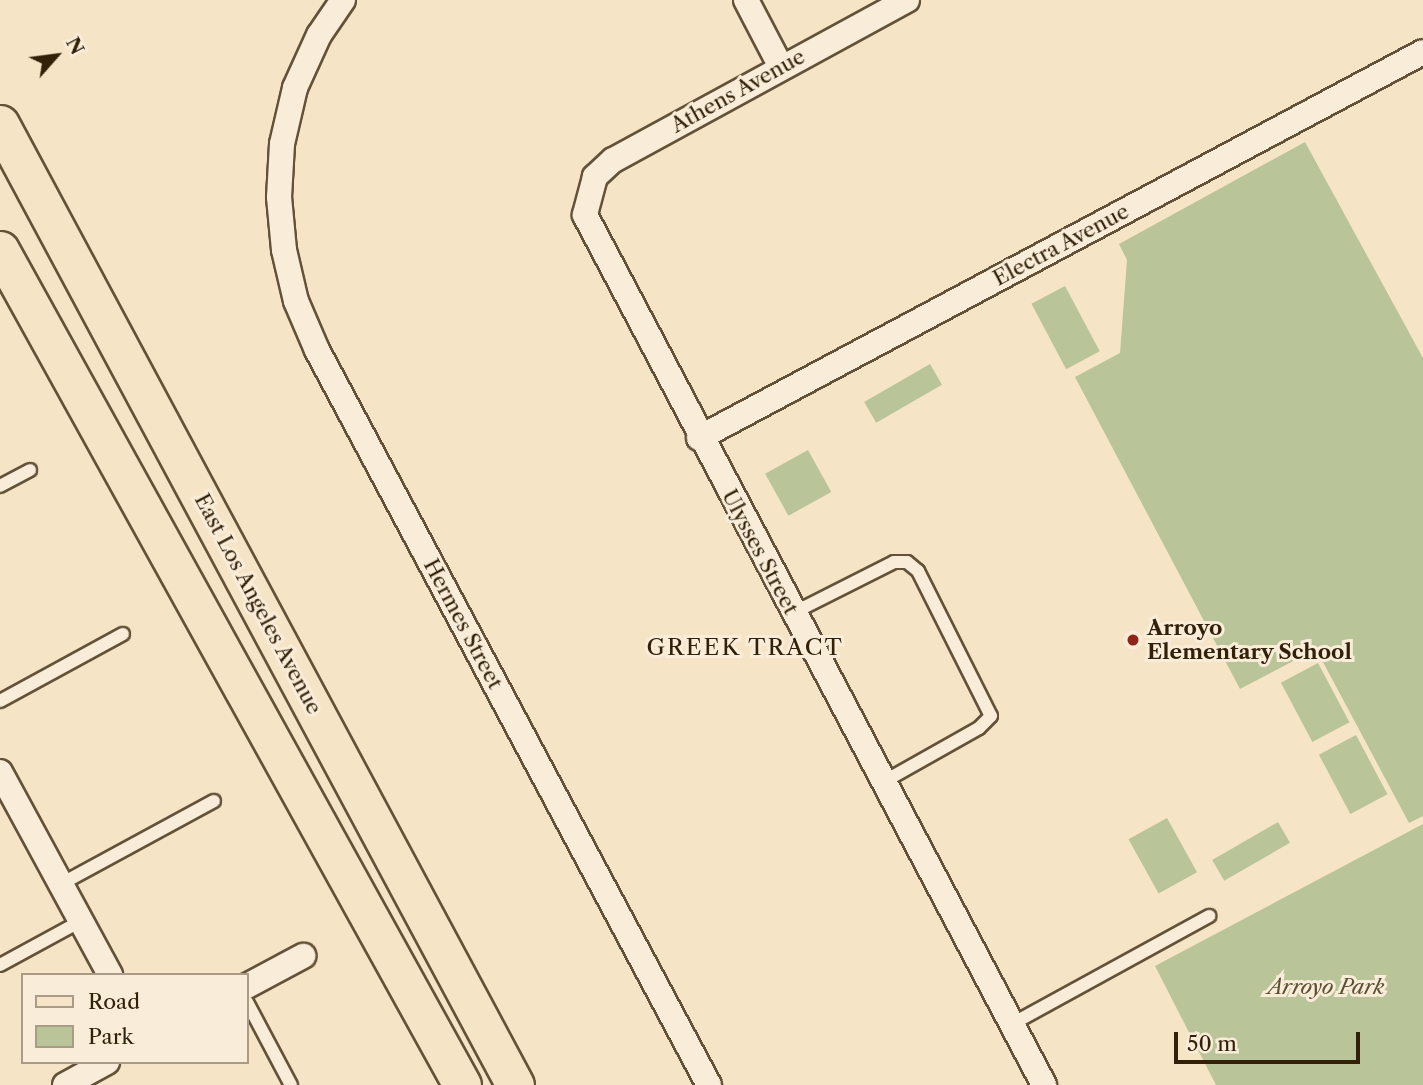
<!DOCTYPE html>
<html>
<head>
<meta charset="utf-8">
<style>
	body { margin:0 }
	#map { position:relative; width:1423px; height:1085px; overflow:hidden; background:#f6e4c6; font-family:"Libre Caslon Text",serif }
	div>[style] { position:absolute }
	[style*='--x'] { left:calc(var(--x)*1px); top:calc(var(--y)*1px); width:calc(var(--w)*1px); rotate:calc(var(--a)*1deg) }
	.green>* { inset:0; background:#b9c598; transform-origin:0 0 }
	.roads { filter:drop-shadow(2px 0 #635238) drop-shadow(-2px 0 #635238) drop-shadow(0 2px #635238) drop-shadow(0 -2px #635238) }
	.lane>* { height:12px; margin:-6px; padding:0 6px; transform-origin:6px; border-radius:6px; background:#f9edda }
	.street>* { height:24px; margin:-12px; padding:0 12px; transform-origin:12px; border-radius:12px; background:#f9edda }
	.primary>* { height:37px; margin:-18.5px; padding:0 18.5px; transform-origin:18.5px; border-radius:18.5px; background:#f6e4c6 }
	.dots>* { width:19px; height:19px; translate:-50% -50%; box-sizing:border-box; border:4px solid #f9edda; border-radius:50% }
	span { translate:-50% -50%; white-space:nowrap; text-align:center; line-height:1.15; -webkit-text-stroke:6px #f9edda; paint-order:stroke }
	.street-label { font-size:21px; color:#322108 }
	.poi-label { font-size:21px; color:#322108; font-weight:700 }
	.left { translate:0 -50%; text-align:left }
	.park-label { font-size:21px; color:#5a5233; font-style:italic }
	.neighbourhood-label { font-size:23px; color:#322108; letter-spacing:2px }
	.legend { position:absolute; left:21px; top:973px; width:228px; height:91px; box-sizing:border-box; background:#f9edda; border:2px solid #a99b86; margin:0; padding:9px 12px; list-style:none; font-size:21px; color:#322108 }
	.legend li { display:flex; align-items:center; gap:14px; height:35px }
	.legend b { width:35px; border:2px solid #a99b86 }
	.north { position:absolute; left:21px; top:21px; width:70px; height:70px; -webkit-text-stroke:5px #f9edda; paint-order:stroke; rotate:62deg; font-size:19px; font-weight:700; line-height:28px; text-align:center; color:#322108 }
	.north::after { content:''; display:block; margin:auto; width:24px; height:32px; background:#322108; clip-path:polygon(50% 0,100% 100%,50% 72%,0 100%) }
	.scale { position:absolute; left:1174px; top:1032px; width:186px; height:32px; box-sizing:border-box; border:4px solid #322108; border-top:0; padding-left:9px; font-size:21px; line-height:24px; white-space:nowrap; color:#322108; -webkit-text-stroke:5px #f9edda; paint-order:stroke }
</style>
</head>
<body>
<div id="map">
	<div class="green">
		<i style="clip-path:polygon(1305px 142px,1423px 358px,1423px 816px,1409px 823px,1316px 649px,1240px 689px,1075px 377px,1120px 353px,1127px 260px,1119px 244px)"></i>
		<i style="left:1065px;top:286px;width:74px;height:38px;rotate:62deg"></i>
		<i style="left:930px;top:364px;width:24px;height:76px;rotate:60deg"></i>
		<i style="left:808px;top:450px;width:48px;height:49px;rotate:61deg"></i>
		<i style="left:1318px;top:663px;width:67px;height:42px;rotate:62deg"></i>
		<i style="left:1356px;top:735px;width:67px;height:42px;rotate:62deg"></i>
		<i style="left:1167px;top:818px;width:62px;height:44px;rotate:61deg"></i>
		<i style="left:1278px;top:822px;width:24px;height:76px;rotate:60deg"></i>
		<i style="clip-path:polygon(1423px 824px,1423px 1085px,1216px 1085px,1155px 966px)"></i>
	</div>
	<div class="roads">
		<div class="lane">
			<i style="--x:0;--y:486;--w:34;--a:-28"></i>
			<i style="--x:793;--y:613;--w:113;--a:-26.8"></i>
			<i style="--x:894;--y:562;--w:13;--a:0"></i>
			<i style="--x:907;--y:562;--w:14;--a:39"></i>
			<i style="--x:918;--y:571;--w:162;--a:63.3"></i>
			<i style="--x:991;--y:716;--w:17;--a:135"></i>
			<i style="--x:979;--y:728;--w:110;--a:150.6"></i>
			<i style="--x:0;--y:701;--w:140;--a:-28.6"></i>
			<i style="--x:61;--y:884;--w:174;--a:-28.5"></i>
			<i style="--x:0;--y:965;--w:92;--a:-28.5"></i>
			<i style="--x:247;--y:1002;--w:94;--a:62.1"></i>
			<i style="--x:1012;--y:1024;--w:225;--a:-28.7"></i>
		</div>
		<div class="street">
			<i style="--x:343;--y:0;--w:42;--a:124.4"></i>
			<i style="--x:319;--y:35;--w:58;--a:114.4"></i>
			<i style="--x:295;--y:88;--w:57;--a:103.1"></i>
			<i style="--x:282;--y:144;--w:53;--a:93.2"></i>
			<i style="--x:279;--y:197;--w:53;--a:84.6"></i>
			<i style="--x:284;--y:250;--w:52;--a:76.8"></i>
			<i style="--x:296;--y:301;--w:53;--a:66.8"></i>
			<i style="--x:317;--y:350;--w:833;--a:61.93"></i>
			<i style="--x:746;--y:0;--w:76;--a:62.4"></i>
			<i style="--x:907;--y:0;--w:335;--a:151.4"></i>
			<i style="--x:613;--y:160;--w:25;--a:137"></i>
			<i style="--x:595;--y:177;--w:39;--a:105"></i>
			<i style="--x:585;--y:215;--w:984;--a:62.18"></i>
			<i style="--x:699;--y:438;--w:820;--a:-28.06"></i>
			<i style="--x:0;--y:772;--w:231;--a:61.5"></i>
			<i style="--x:247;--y:986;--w:64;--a:-28.2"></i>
			<i style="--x:65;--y:1085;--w:48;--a:-28.7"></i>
		</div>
		<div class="primary">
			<i style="--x:0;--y:124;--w:1090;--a:61.81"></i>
			<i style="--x:0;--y:250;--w:954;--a:61.04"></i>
		</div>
	</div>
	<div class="dots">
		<i style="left:1133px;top:640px;background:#8f2418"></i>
	</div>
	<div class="street-label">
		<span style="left:738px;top:91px;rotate:-29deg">Athens Avenue</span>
		<span style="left:1061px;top:245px;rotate:-28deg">Electra Avenue</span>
		<span style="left:760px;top:552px;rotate:62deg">Ulysses Street</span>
		<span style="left:258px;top:604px;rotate:62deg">East Los Angeles Avenue</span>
		<span style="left:463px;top:624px;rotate:62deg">Hermes Street</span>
	</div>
	<div class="poi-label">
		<span class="left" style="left:1147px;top:640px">Arroyo<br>Elementary School</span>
	</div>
	<div class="park-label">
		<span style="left:1326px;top:987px">Arroyo Park</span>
	</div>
	<div class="neighbourhood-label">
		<span style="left:745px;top:647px">GREEK TRACT</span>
	</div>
	<ul class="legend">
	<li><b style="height:9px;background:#f6e4c6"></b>Road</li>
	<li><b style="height:19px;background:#b9c598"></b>Park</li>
	</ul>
	<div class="north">N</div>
	<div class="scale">50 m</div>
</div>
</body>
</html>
